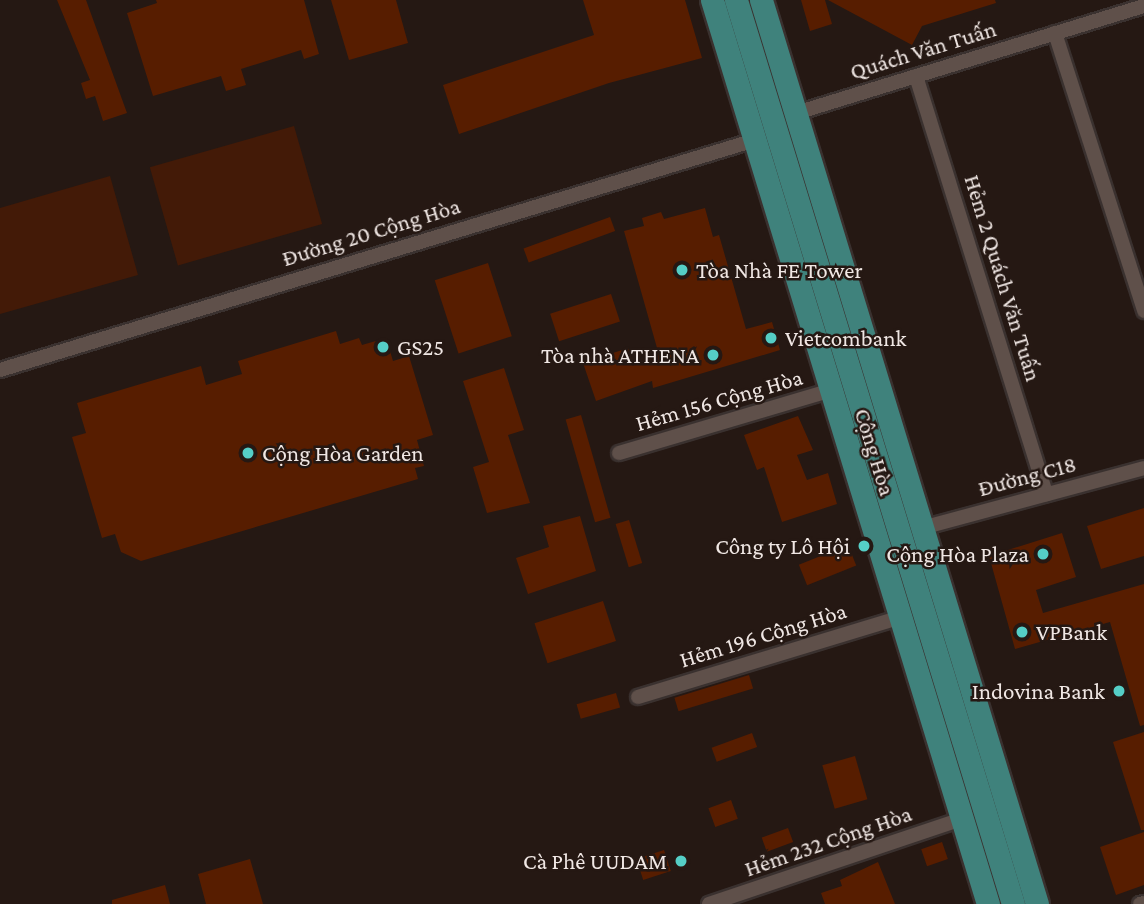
<!DOCTYPE html>
<html>
<head>
<meta charset="utf-8">
<style>
	body { margin:0 }
	#map { position:relative; width:1144px; height:904px; overflow:hidden; background:#251813; font-family:"Crimson Pro",serif }
	div>[style] { position:absolute }
	[style*='--x'] { left:calc(var(--x)*1px); top:calc(var(--y)*1px); width:calc(var(--w)*1px); rotate:calc(var(--a)*1deg) }
	.green>* { inset:0; background:#431a07; transform-origin:0 0 }
	.building>* { inset:0; background:#571d00; transform-origin:0 0 }
	.roads { filter:drop-shadow(2px 0 #3a312f) drop-shadow(-2px 0 #3a312f) drop-shadow(0 2px #3a312f) drop-shadow(0 -2px #3a312f) }
	.minor>* { height:14px; margin:-7px; padding:0 7px; transform-origin:7px; border-radius:7px; background:#5f504a }
	.primary>* { height:23px; margin:-11.5px; padding:0 11.5px; transform-origin:11.5px; border-radius:11.5px; background:#3f827c }
	.dots>* { width:19px; height:19px; translate:-50% -50%; box-sizing:border-box; border:4px solid #251813; border-radius:50% }
	span { translate:-50% -50%; white-space:nowrap; text-align:center; line-height:1.15; -webkit-text-stroke:5px #251813; paint-order:stroke }
	.street-label { font-size:23px; color:#f0e7e4 }
	.poi-label { font-size:23px; color:#f0e7e4 }
	.left { translate:0 -50%; text-align:left }
	.right { translate:-100% -50%; text-align:right }
</style>
</head>
<body>
<div id="map">
	<div class="green">
		<i style="left:294px;top:126px;width:102px;height:150px;rotate:74deg"></i>
		<i style="clip-path:polygon(110px 176px,138px 275px,0 314px,0 208px)"></i>
	</div>
	<div class="building">
		<i style="clip-path:polygon(57px 0,86px 0,127px 113px,103px 121px,95px 96px,86px 99px,81px 83px,90px 80px)"></i>
		<i style="clip-path:polygon(156px 0,304px 0,319px 54px,304px 59px,301px 50px,241px 69px,246px 85px,226px 91px,221px 76px,153px 96px,127px 13px,157px 3px)"></i>
		<i style="clip-path:polygon(331px 0,396px 0,408px 43px,349px 60px)"></i>
		<i style="clip-path:polygon(583px 0,685px 0,702px 58px,609px 83px,459px 134px,443px 85px,594px 35px)"></i>
		<i style="clip-path:polygon(801px 0,825px 0,832px 24px,810px 31px)"></i>
		<i style="clip-path:polygon(828px 0,995px 0,996px 3px,922px 26px,912px 45px)"></i>
		<i style="clip-path:polygon(705px 208px,713px 237px,719px 235px,746px 329px,772px 322px,780px 350px,653px 388px,652px 381px,596px 401px,583px 363px,628px 348px,633px 363px,659px 355px,624px 231px,644px 226px,642px 218px,661px 212px,664px 219px)"></i>
		<i style="left:610px;top:217px;width:15px;height:92px;rotate:70deg"></i>
		<i style="left:488px;top:263px;width:77px;height:56px;rotate:72deg"></i>
		<i style="left:611px;top:294px;width:29px;height:64px;rotate:72deg"></i>
		<i style="clip-path:polygon(336px 331px,340px 344px,359px 338px,362px 345px,386px 338px,393px 361px,409px 356px,433px 435px,417px 440px,424px 466px,415px 468px,418px 479px,141px 561px,121px 552px,115px 534px,102px 538px,72px 437px,86px 433px,77px 403px,201px 366px,206px 385px,242px 374px,238px 361px)"></i>
		<i style="clip-path:polygon(504px 368px,524px 430px,508px 435px,530px 503px,487px 513px,473px 467px,489px 462px,463px 381px)"></i>
		<i style="left:581px;top:415px;width:107px;height:16px;rotate:74deg"></i>
		<i style="clip-path:polygon(798px 416px,813px 450px,797px 455px,807px 480px,828px 473px,837px 504px,782px 522px,764px 467px,757px 470px,744px 435px)"></i>
		<i style="clip-path:polygon(1144px 508px,1144px 556px,1101px 569px,1087px 526px)"></i>
		<i style="clip-path:polygon(580px 516px,596px 571px,528px 594px,516px 558px,549px 547px,543px 526px)"></i>
		<i style="left:629px;top:520px;width:45px;height:14px;rotate:73deg"></i>
		<i style="clip-path:polygon(1062px 533px,1076px 577px,1036px 590px,1043px 613px,1144px 584px,1144px 725px,1140px 726px,1110px 622px,1015px 649px,989px 556px)"></i>
		<i style="left:848px;top:545px;width:22px;height:53px;rotate:68deg"></i>
		<i style="left:603px;top:601px;width:42px;height:72px;rotate:72deg"></i>
		<i style="left:749px;top:675px;width:14px;height:78px;rotate:73deg"></i>
		<i style="left:616px;top:693px;width:15px;height:41px;rotate:74deg"></i>
		<i style="clip-path:polygon(1144px 732px,1144px 830px,1141px 830px,1113px 742px)"></i>
		<i style="left:752px;top:733px;width:15px;height:43px;rotate:70deg"></i>
		<i style="left:855px;top:756px;width:45px;height:34px;rotate:74deg"></i>
		<i style="left:731px;top:800px;width:20px;height:24px;rotate:70deg"></i>
		<i style="left:788px;top:828px;width:15px;height:28px;rotate:70deg"></i>
		<i style="clip-path:polygon(1144px 832px,1144px 885px,1116px 895px,1100px 847px)"></i>
		<i style="left:942px;top:842px;width:18px;height:22px;rotate:71deg"></i>
		<i style="left:664px;top:850px;width:22px;height:29px;rotate:72deg"></i>
		<i style="clip-path:polygon(250px 859px,263px 904px,206px 904px,198px 874px)"></i>
		<i style="clip-path:polygon(878px 862px,895px 904px,825px 904px,821px 893px,842px 886px,840px 880px)"></i>
		<i style="clip-path:polygon(165px 885px,170px 904px,112px 904px,112px 900px)"></i>
	</div>
	<div class="roads">
		<div class="minor">
			<i style="--x:1055;--y:33;--w:292;--a:72.2"></i>
			<i style="--x:916;--y:76;--w:438;--a:72.7"></i>
			<i style="--x:796;--y:113;--w:364;--a:-17.1"></i>
			<i style="--x:0;--y:370;--w:789;--a:-16.94"></i>
			<i style="--x:619;--y:453;--w:222;--a:-16.5"></i>
			<i style="--x:922;--y:528;--w:230;--a:-15.1"></i>
			<i style="--x:638;--y:697;--w:276;--a:-16.9"></i>
			<i style="--x:709;--y:904;--w:266;--a:-18.6"></i>
			<i style="--x:1140;--y:904;--w:4;--a:-14"></i>
		</div>
		<div class="primary">
			<i style="--x:712;--y:0;--w:945;--a:73.02"></i>
			<i style="--x:736;--y:0;--w:945;--a:72.96"></i>
			<i style="--x:761;--y:0;--w:945;--a:73.02"></i>
		</div>
	</div>
	<div class="dots">
		<i style="left:682px;top:270px;background:#55cec6"></i>
		<i style="left:771px;top:338px;background:#55cec6"></i>
		<i style="left:383px;top:347px;background:#55cec6"></i>
		<i style="left:713px;top:355px;background:#55cec6"></i>
		<i style="left:248px;top:453px;background:#55cec6"></i>
		<i style="left:864px;top:546px;background:#55cec6"></i>
		<i style="left:1043px;top:554px;background:#55cec6"></i>
		<i style="left:1022px;top:632px;background:#55cec6"></i>
		<i style="left:1119px;top:691px;background:#55cec6"></i>
		<i style="left:681px;top:861px;background:#55cec6"></i>
	</div>
	<div class="street-label">
		<span style="left:923px;top:50px;rotate:-17deg">Quách Văn Tuấn</span>
		<span style="left:371px;top:232px;rotate:-17deg">Đường 20 Cộng Hòa</span>
		<span style="left:1003px;top:278px;rotate:73deg">Hẻm 2 Quách Văn Tuấn</span>
		<span style="left:719px;top:400px;rotate:-16deg">Hẻm 156 Cộng Hòa</span>
		<span style="left:875px;top:452px;rotate:73deg">Cộng Hòa</span>
		<span style="left:1027px;top:476px;rotate:-15deg">Đường C18</span>
		<span style="left:763px;top:635px;rotate:-17deg">Hẻm 196 Cộng Hòa</span>
		<span style="left:828px;top:841px;rotate:-19deg">Hẻm 232 Cộng Hòa</span>
	</div>
	<div class="poi-label">
		<span class="left" style="left:696px;top:270px">Tòa Nhà FE Tower</span>
		<span class="left" style="left:785px;top:338px">Vietcombank</span>
		<span class="left" style="left:397px;top:347px">GS25</span>
		<span class="right" style="left:699px;top:355px">Tòa nhà ATHENA</span>
		<span class="left" style="left:262px;top:453px">Cộng Hòa Garden</span>
		<span class="right" style="left:850px;top:546px">Công ty Lô Hội</span>
		<span class="right" style="left:1029px;top:554px">Cộng Hòa Plaza</span>
		<span class="left" style="left:1036px;top:632px">VPBank</span>
		<span class="right" style="left:1105px;top:691px">Indovina Bank</span>
		<span class="right" style="left:667px;top:861px">Cà Phê UUDAM</span>
	</div>
</div>
</body>
</html>
